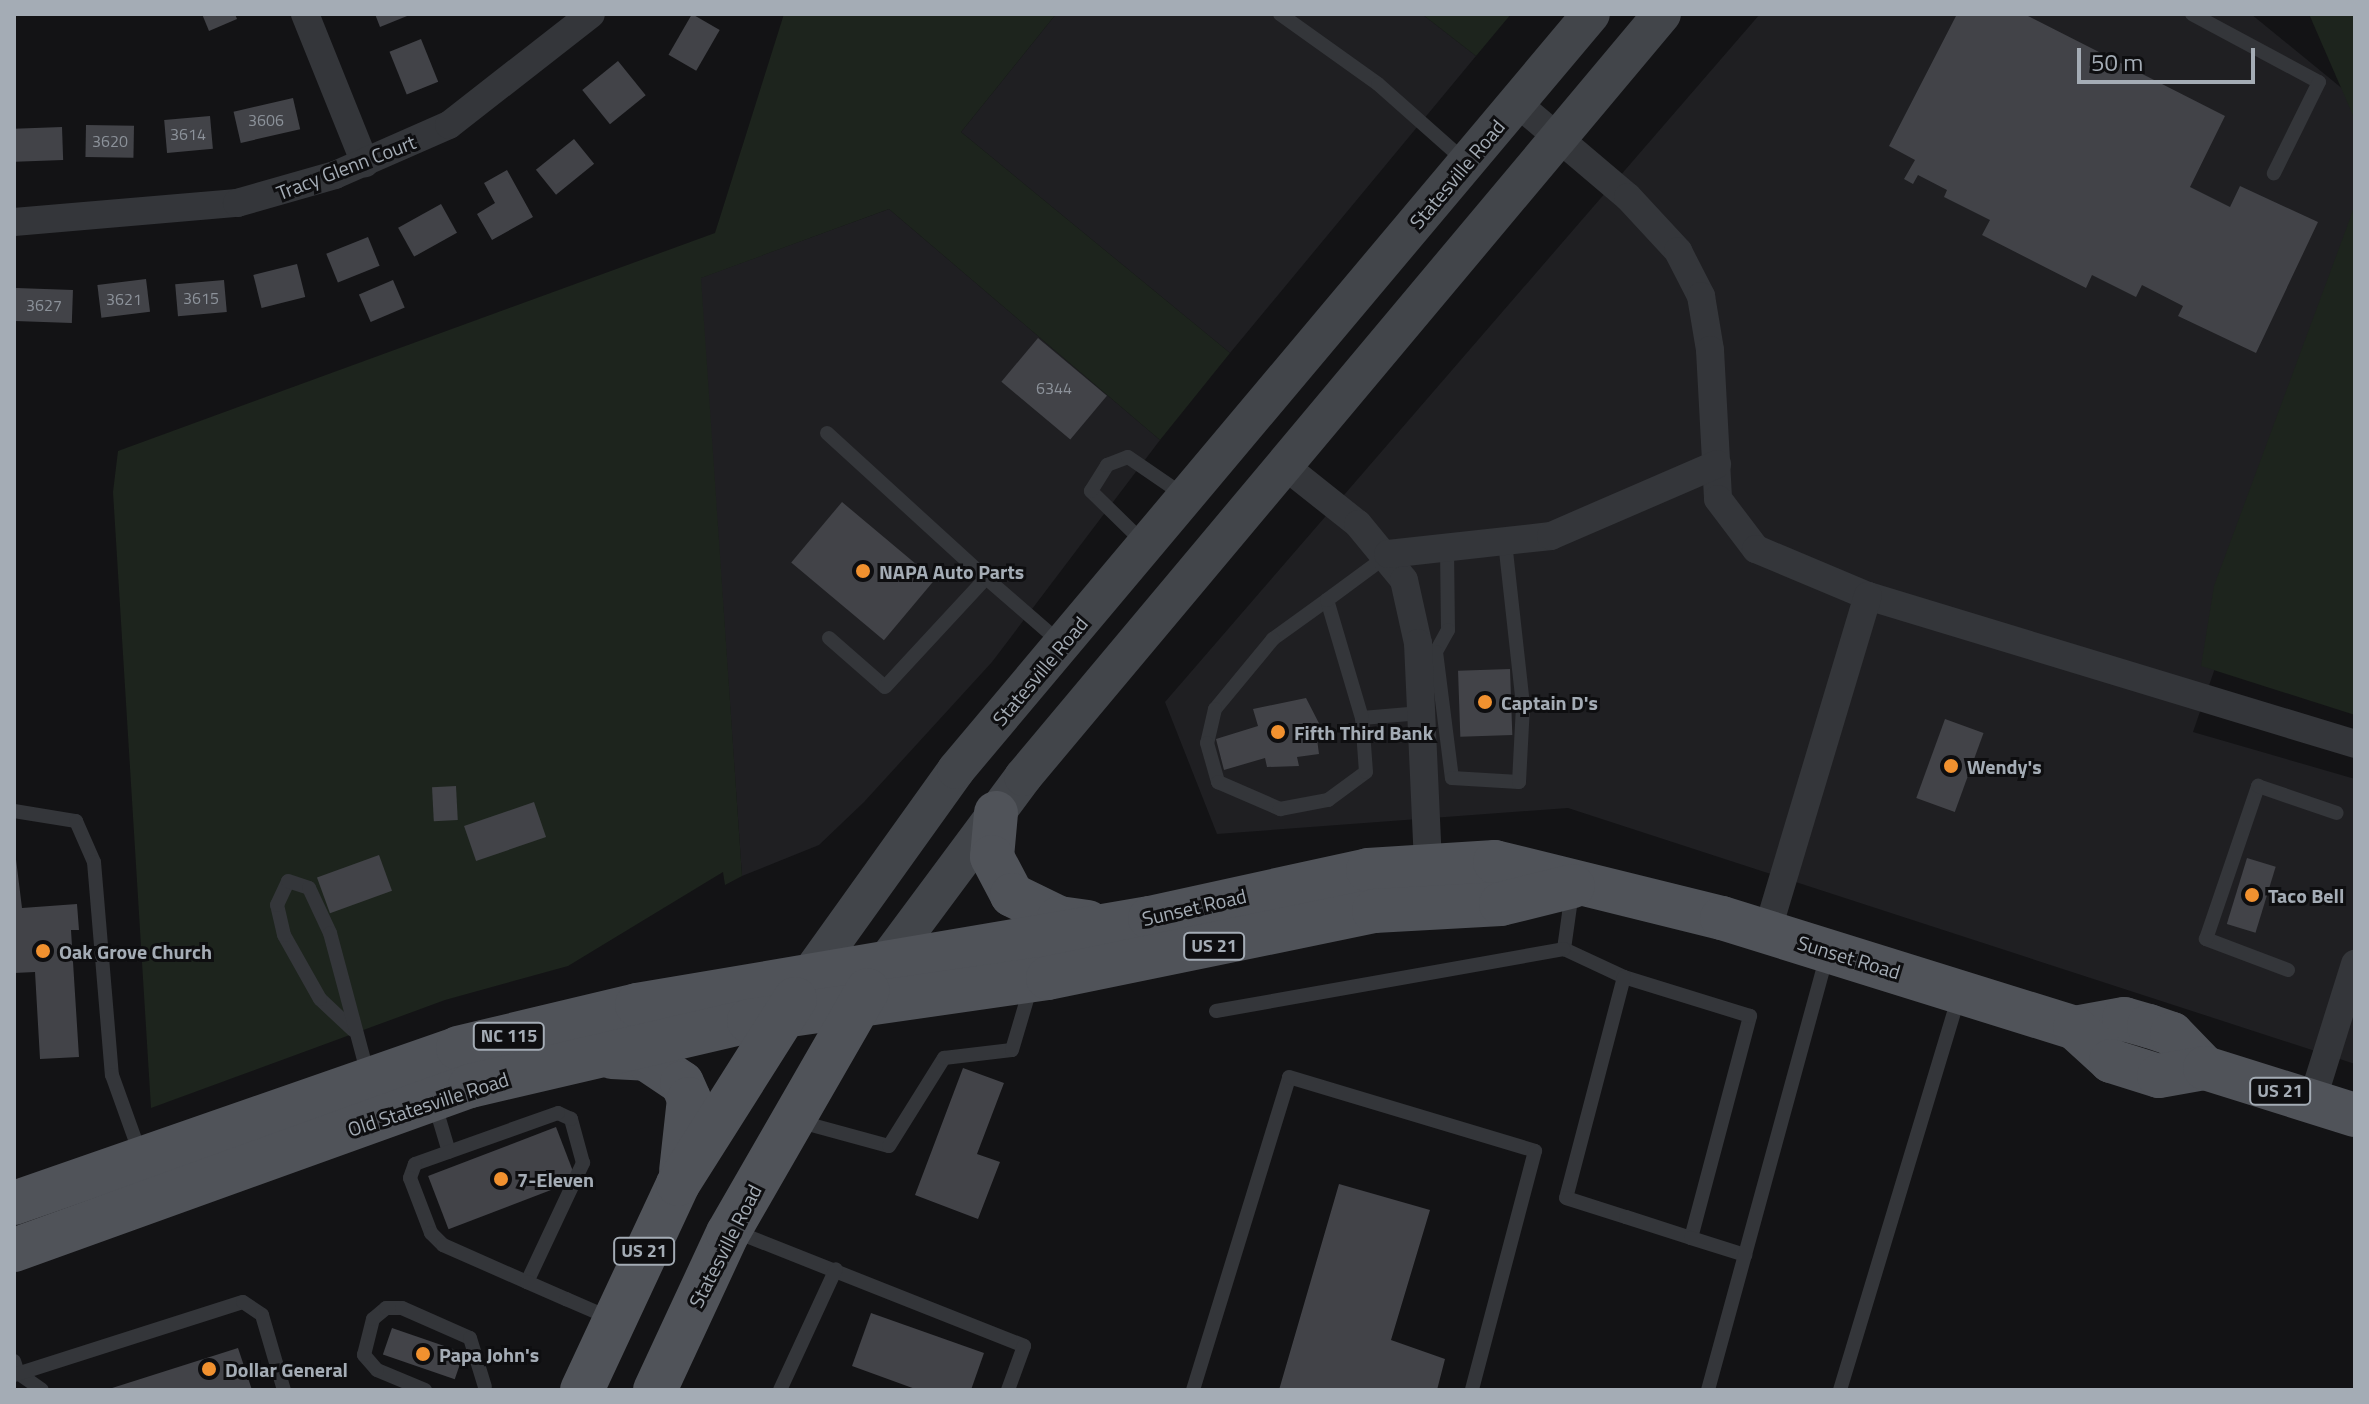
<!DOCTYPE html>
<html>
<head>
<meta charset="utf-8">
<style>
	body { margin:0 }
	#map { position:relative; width:2369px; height:1404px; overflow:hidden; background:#131315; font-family:"Titillium Web",sans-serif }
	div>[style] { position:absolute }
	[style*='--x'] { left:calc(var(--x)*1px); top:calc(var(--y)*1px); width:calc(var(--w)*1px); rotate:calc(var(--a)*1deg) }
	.built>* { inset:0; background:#1f1f22 }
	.green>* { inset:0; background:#1d241d }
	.building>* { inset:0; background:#424348; transform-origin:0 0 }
	.service>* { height:14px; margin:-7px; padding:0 7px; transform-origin:7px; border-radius:7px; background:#34363a }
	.minor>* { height:28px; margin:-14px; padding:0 14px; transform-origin:14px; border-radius:14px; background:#34363a }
	.secondary>* { height:38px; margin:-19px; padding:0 19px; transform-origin:19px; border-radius:19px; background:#42454a }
	.primary>* { height:44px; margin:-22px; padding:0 22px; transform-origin:22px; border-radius:22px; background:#505359 }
	.dots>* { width:22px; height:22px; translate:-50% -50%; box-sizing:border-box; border:4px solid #0e0e10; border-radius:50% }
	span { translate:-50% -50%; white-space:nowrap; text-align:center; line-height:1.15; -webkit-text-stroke:6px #0e0e10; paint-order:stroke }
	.number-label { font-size:16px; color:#8c929a }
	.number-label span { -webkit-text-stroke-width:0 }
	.shield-label span { padding:2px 6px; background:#0e0e10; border:2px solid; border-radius:6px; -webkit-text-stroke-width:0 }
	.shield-label { font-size:18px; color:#a4acb5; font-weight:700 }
	.street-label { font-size:20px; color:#a4acb5 }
	.poi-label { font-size:20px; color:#a4acb5; font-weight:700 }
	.left { translate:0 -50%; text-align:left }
	.frame { position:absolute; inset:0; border:16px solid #a4acb5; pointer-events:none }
	.scale { position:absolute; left:2077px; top:48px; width:178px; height:36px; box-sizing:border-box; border:4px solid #a4acb5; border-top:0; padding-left:10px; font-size:24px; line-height:28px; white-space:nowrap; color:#a4acb5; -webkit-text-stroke:6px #0e0e10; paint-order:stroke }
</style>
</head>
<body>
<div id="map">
	<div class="built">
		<i style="clip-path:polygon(1056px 14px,1422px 14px,1476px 56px,1230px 353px,961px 132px)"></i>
		<i style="clip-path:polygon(1760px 14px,2251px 14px,2355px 99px,2355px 262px,2193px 732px,2355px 779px,2355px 1064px,1568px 808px,1217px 834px,1165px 702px)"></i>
		<i style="clip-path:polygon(889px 209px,1160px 440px,992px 662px,864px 802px,819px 845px,742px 876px,700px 278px)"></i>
	</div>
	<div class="green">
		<i style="clip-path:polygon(784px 14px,1056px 14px,961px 132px,1230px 353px,1160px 440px,889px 209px,701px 278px,742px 876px,725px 885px,723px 872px,568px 966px,445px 1000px,151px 1108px,113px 492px,118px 451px,715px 233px)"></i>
		<i style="clip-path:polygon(1422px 14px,1511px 14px,1476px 56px)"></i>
		<i style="clip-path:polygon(2309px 14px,2355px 14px,2355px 120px)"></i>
		<i style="clip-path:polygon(2355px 205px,2355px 715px,2201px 666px,2214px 586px)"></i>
	</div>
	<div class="building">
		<i style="clip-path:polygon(202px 14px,235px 14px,237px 19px,209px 31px)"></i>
		<i style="clip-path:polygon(375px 14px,412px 14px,380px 27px)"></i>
		<i style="left:692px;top:14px;width:32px;height:47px;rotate:30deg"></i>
		<i style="clip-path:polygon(1957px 14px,2024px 14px,2225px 116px,2190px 187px,2230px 207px,2240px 186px,2318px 222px,2256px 353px,2178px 316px,2183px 306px,2142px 285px,2136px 297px,2092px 275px,2086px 288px,1982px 235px,1990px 220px,1944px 197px,1947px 190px,1918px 175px,1913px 184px,1904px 179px,1915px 160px,1889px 146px)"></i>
		<i style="left:421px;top:39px;width:46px;height:34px;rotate:68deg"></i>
		<i style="left:618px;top:61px;width:44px;height:46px;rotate:51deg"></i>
		<i style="left:293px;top:98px;width:32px;height:61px;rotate:77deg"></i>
		<i style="left:210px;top:116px;width:33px;height:46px;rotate:85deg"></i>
		<i style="left:86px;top:125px;width:48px;height:32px;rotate:1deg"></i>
		<i style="left:62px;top:127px;width:33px;height:48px;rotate:88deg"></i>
		<i style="left:574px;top:139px;width:32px;height:49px;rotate:51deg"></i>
		<i style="clip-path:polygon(507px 170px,533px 217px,492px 240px,477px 214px,495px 203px,484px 183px)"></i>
		<i style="left:441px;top:204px;width:33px;height:49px;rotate:61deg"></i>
		<i style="left:368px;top:237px;width:31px;height:45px;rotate:68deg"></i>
		<i style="left:297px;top:264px;width:34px;height:45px;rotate:76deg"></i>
		<i style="left:146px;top:279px;width:33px;height:49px;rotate:83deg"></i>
		<i style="left:224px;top:280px;width:32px;height:49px;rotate:85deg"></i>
		<i style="left:393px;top:280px;width:30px;height:37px;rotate:67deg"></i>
		<i style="left:16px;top:288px;width:57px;height:33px;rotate:2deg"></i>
		<i style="left:1038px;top:338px;width:90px;height:57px;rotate:40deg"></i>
		<i style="left:842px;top:502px;width:121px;height:79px;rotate:40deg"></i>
		<i style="left:1510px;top:669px;width:66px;height:52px;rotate:88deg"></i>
		<i style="clip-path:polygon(1306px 698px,1325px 735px,1317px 739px,1319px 754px,1297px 757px,1299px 766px,1267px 767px,1265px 758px,1224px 770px,1216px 739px,1258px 726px,1253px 709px)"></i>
		<i style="left:1945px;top:719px;width:41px;height:84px;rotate:20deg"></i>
		<i style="left:456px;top:786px;width:34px;height:24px;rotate:87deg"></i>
		<i style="left:534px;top:802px;width:37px;height:74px;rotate:71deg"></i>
		<i style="clip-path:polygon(14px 843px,22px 908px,77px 904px,79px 930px,71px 930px,79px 1057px,40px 1059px,35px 972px,14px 973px)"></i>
		<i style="left:379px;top:855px;width:38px;height:66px;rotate:70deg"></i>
		<i style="left:2247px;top:858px;width:30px;height:69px;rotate:17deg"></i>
		<i style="clip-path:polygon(963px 1068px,1004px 1083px,977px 1154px,1000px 1162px,978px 1219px,915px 1195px)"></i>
		<i style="left:556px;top:1127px;width:57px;height:137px;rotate:69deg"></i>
		<i style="clip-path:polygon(1339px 1184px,1430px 1210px,1391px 1340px,1445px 1359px,1437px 1390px,1279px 1390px)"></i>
		<i style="clip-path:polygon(871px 1313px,984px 1353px,971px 1390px,918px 1390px,852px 1366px)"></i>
		<i style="left:392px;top:1328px;width:76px;height:28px;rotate:19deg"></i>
		<i style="clip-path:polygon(238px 1348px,252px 1390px,109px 1390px,109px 1389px)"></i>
	</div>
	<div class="service">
		<i style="--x:1280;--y:14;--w:120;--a:35.5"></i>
		<i style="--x:1378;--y:84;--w:118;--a:41.6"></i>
		<i style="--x:2192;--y:14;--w:144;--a:28.2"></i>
		<i style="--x:2319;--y:82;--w:102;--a:116.3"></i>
		<i style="--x:827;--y:433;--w:215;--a:42.4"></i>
		<i style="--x:1143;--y:542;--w:73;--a:-135.6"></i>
		<i style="--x:1091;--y:491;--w:31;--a:-58"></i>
		<i style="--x:1107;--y:465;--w:22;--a:-21"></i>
		<i style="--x:1128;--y:457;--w:69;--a:34.4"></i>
		<i style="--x:1447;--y:549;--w:81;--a:89.3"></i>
		<i style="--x:1448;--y:630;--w:25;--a:119"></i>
		<i style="--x:1436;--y:652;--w:127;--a:82.8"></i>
		<i style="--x:1452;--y:778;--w:67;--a:3.4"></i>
		<i style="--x:1519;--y:782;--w:77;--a:-87"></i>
		<i style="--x:1523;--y:705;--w:164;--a:-96.3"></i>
		<i style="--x:1327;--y:600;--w:67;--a:144.2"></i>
		<i style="--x:1273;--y:639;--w:91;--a:129.6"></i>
		<i style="--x:1215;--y:709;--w:35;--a:103"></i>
		<i style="--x:1207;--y:743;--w:41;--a:74.2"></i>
		<i style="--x:1218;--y:782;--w:68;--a:23.5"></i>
		<i style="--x:1280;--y:809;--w:49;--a:-10.6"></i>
		<i style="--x:1328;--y:800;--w:47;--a:-36.4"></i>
		<i style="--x:1366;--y:772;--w:54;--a:-94.2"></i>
		<i style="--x:1362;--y:718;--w:59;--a:-4.8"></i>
		<i style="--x:829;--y:638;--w:74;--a:41.2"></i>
		<i style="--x:885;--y:687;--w:149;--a:-47.2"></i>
		<i style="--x:986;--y:578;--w:101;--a:41"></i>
		<i style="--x:1362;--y:718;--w:123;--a:-106.5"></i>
		<i style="--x:1327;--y:600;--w:76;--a:-36.4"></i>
		<i style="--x:14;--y:811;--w:63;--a:9.2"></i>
		<i style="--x:76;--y:821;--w:45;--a:66.3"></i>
		<i style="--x:94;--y:862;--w:214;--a:85.2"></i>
		<i style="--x:112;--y:1075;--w:86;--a:70.3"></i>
		<i style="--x:1572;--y:892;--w:58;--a:98"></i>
		<i style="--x:1564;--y:949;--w:66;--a:25"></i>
		<i style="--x:2288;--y:970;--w:88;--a:-159.3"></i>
		<i style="--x:2206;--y:939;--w:162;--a:-71.2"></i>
		<i style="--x:2258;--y:786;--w:83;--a:18.9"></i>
		<i style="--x:1216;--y:1011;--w:353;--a:-10.1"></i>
		<i style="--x:353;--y:1030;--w:45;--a:-136.8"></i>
		<i style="--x:320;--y:999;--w:73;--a:-119.4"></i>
		<i style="--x:284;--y:935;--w:31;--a:-103"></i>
		<i style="--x:277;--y:905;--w:26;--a:-65"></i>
		<i style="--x:288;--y:881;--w:22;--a:18"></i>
		<i style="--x:309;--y:888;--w:50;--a:65"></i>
		<i style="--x:330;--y:933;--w:147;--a:75"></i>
		<i style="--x:434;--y:1102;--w:52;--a:73.3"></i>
		<i style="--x:797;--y:1121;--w:95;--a:15.2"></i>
		<i style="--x:889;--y:1146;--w:104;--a:-58"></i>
		<i style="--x:944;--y:1058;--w:68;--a:-6.7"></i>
		<i style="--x:1012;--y:1050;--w:67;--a:-73.5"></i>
		<i style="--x:734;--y:1231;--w:312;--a:21.6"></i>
		<i style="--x:1024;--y:1346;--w:47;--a:110"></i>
		<i style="--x:1691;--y:1238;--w:230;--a:-75.1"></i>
		<i style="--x:1750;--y:1016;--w:132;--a:-162.8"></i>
		<i style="--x:1624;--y:977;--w:228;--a:104.7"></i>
		<i style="--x:1566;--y:1198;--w:63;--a:17.6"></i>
		<i style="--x:1626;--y:1217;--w:68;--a:17.9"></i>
		<i style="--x:1691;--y:1238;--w:57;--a:17.5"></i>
		<i style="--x:527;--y:1282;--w:132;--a:-64.8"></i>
		<i style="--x:583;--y:1163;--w:46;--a:-105.3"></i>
		<i style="--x:571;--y:1119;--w:14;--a:-155"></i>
		<i style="--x:558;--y:1113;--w:152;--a:160.4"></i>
		<i style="--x:415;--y:1164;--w:15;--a:110"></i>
		<i style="--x:410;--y:1178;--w:59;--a:69.1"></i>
		<i style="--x:431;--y:1233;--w:17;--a:45"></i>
		<i style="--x:443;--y:1245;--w:92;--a:23.8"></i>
		<i style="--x:527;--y:1282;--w:43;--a:23.6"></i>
		<i style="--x:566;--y:1299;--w:50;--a:23.5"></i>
		<i style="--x:14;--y:1361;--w:13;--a:72"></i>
		<i style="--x:18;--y:1373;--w:29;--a:35"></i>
		<i style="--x:14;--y:1375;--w:240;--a:-17.7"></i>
		<i style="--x:243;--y:1302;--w:23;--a:34"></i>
		<i style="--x:262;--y:1315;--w:78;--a:73.7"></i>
		<i style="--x:425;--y:1390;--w:52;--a:-157.4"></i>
		<i style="--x:377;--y:1370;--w:20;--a:-131"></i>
		<i style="--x:364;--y:1355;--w:37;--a:-76"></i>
		<i style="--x:373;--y:1319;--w:17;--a:-40"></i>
		<i style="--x:386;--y:1308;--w:16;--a:0"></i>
		<i style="--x:402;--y:1308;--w:74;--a:23.8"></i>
		<i style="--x:470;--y:1338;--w:51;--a:73"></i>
		<i style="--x:780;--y:1390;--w:133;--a:-65.2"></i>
		<i style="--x:1193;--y:1390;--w:327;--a:-72.9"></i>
		<i style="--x:1289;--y:1077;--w:257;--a:16.7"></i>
		<i style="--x:1535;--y:1151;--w:247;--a:104.8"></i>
		<i style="--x:1708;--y:1390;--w:451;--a:-74.7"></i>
		<i style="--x:1840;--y:1390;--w:412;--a:-73.2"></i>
	</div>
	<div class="minor">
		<i style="--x:305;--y:14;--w:161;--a:68.1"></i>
		<i style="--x:1517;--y:103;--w:145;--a:40.3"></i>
		<i style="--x:1628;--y:197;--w:74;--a:47.2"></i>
		<i style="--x:1678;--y:251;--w:51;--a:62.9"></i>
		<i style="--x:1701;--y:296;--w:55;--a:80.5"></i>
		<i style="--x:1710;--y:350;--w:149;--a:86.9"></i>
		<i style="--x:1718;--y:499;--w:63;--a:52.8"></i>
		<i style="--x:1756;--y:549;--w:121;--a:22.8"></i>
		<i style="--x:1868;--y:596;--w:509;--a:16.9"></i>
		<i style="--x:14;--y:222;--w:224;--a:-4.9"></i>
		<i style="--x:237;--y:203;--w:102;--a:-15.9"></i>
		<i style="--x:335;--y:175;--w:124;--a:-23.7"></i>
		<i style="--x:449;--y:125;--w:180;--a:-38"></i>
		<i style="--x:1285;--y:466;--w:93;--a:38.5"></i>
		<i style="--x:1358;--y:524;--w:72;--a:50.6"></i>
		<i style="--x:1404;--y:580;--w:65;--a:77.5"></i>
		<i style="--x:1418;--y:643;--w:222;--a:87.4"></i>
		<i style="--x:1388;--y:554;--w:164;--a:-6.3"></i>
		<i style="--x:1551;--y:536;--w:181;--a:-23.4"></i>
		<i style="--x:1767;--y:932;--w:351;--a:-73.3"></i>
		<i style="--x:2312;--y:1101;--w:144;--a:-72.6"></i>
	</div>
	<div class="secondary">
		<i style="--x:888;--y:959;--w:227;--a:-53.4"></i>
		<i style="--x:1023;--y:777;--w:995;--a:-50.05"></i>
		<i style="--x:813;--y:970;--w:246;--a:-54.4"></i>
		<i style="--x:956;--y:770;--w:987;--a:-49.97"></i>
	</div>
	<div class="primary">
		<i style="--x:996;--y:813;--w:44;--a:95.2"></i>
		<i style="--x:992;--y:857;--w:43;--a:62.2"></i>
		<i style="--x:1012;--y:895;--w:52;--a:26.1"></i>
		<i style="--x:1059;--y:918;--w:29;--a:8"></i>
		<i style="--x:2075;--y:1028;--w:50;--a:-10.4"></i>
		<i style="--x:2124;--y:1019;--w:26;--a:16"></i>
		<i style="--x:2149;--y:1026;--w:24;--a:19"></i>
		<i style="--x:2172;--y:1034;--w:47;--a:45.9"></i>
		<i style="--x:612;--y:1057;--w:34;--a:3"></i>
		<i style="--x:646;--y:1059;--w:43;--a:33.7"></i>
		<i style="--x:682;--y:1083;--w:17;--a:66"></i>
		<i style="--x:689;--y:1099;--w:72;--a:96.3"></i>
		<i style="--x:14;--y:1203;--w:470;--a:-19.2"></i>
		<i style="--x:458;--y:1048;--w:184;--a:-13.5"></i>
		<i style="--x:637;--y:1005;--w:520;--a:-9.63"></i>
		<i style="--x:1150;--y:918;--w:223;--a:-12.4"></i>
		<i style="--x:1368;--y:870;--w:127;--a:-3.6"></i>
		<i style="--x:1495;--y:862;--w:234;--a:13.9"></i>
		<i style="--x:1722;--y:918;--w:370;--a:17.3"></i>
		<i style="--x:2075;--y:1028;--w:49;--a:42.5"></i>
		<i style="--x:2111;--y:1061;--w:50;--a:17.4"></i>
		<i style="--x:2159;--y:1076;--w:47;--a:-9.9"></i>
		<i style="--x:2205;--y:1068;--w:157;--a:17.4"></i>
		<i style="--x:14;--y:1250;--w:485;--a:-19.8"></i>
		<i style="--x:470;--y:1086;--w:286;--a:-13.1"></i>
		<i style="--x:749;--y:1021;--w:302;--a:-8.2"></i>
		<i style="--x:1048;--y:978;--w:333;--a:-11.6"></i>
		<i style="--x:1374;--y:911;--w:127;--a:-3.2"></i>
		<i style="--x:1501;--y:904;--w:74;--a:-14"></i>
		<i style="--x:582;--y:1390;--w:227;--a:-65"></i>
		<i style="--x:678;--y:1184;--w:219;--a:-57.7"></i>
		<i style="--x:655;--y:1390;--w:173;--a:-65.1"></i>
		<i style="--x:728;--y:1233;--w:280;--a:-60.1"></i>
	</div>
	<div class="dots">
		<i style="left:863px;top:571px;background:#f1912f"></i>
		<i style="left:1485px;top:702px;background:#f1912f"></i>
		<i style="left:1278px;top:732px;background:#f1912f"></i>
		<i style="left:1951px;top:766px;background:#f1912f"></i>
		<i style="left:2252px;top:895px;background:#f1912f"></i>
		<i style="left:43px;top:951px;background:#f1912f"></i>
		<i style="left:501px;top:1179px;background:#f1912f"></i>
		<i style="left:423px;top:1354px;background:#f1912f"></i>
		<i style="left:209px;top:1369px;background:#f1912f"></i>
	</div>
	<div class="number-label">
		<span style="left:266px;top:120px">3606</span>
		<span style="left:188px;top:134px">3614</span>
		<span style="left:110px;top:141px">3620</span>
		<span style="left:201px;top:298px">3615</span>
		<span style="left:124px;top:299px">3621</span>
		<span style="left:44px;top:305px">3627</span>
		<span style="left:1054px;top:388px">6344</span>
	</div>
	<div class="shield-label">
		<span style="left:1214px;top:946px">US 21</span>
		<span style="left:509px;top:1036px">NC 115</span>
		<span style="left:2280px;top:1091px">US 21</span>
		<span style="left:644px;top:1251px">US 21</span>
	</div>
	<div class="street-label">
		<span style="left:346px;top:167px;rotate:-21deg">Tracy Glenn Court</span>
		<span style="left:1457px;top:174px;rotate:-50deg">Statesville Road</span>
		<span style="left:1040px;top:671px;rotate:-50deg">Statesville Road</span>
		<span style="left:1194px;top:907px;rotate:-13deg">Sunset Road</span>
		<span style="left:1849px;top:957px;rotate:17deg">Sunset Road</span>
		<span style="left:428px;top:1104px;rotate:-18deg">Old Statesville Road</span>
		<span style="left:725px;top:1246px;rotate:-63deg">Statesville Road</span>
	</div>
	<div class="poi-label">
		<span class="left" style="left:879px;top:571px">NAPA Auto Parts</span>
		<span class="left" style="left:1501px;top:702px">Captain D's</span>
		<span class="left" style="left:1294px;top:732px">Fifth Third Bank</span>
		<span class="left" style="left:1967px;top:766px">Wendy's</span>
		<span class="left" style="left:2268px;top:895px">Taco Bell</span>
		<span class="left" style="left:59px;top:951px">Oak Grove Church</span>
		<span class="left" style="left:517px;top:1179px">7-Eleven</span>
		<span class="left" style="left:439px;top:1354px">Papa John's</span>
		<span class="left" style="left:225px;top:1369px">Dollar General</span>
	</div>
	<div class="frame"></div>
	<div class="scale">50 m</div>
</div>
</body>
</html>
